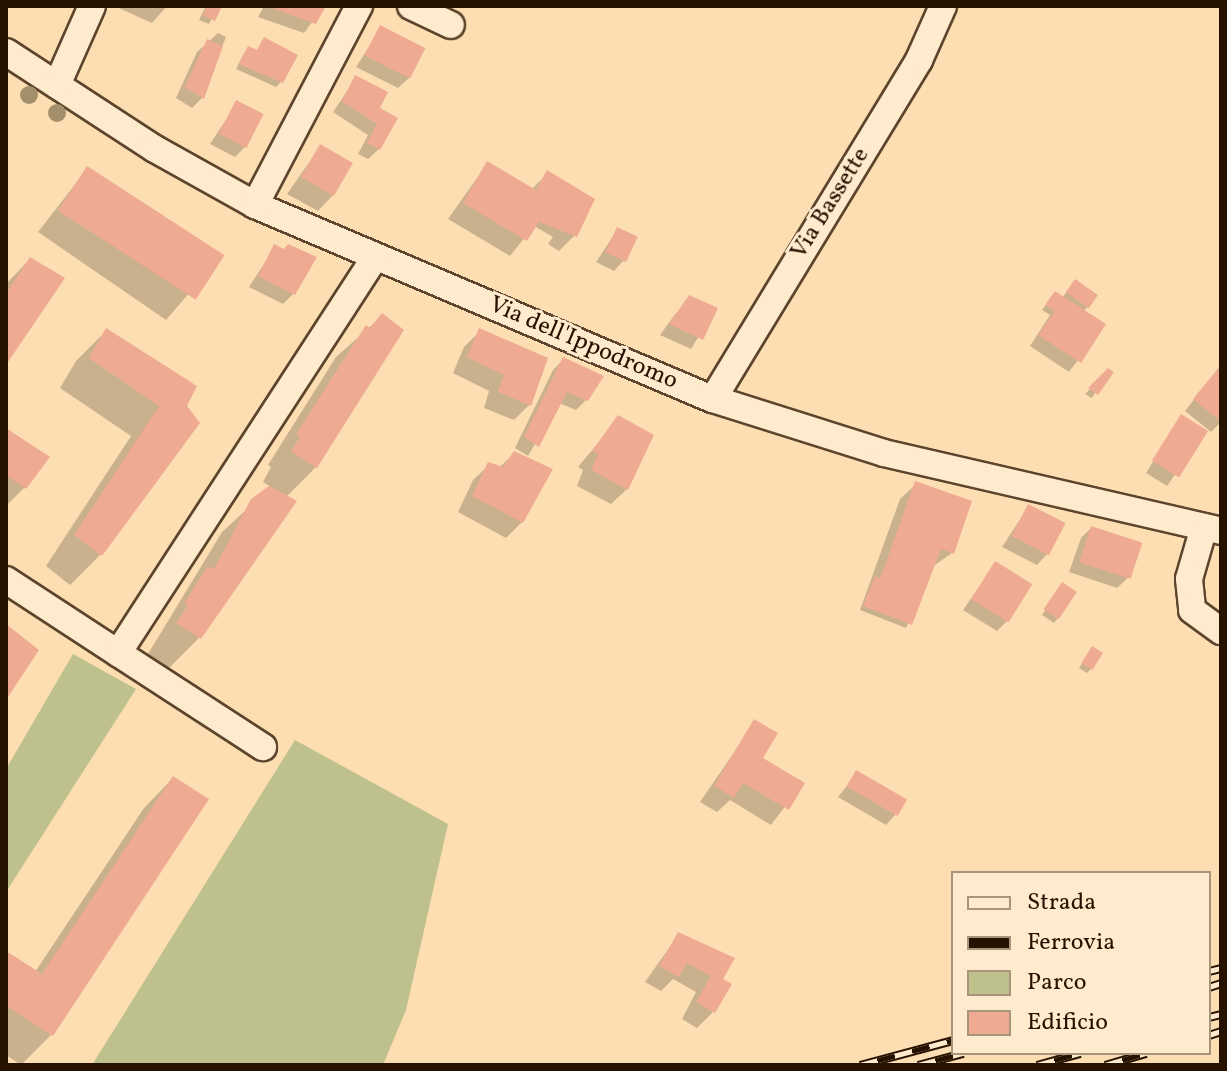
<!DOCTYPE html>
<html>
<head>
<meta charset="utf-8">
<style>
	body { margin:0 }
	#map { position:relative; width:1227px; height:1071px; overflow:hidden; background:#fddeb2; font-family:Vollkorn,serif }
	div>[style] { position:absolute }
	[style*='--x'] { left:calc(var(--x)*1px); top:calc(var(--y)*1px); width:calc(var(--w)*1px); rotate:calc(var(--a)*1deg) }
	.green>* { inset:0; background:#bfc18c }
	.shadow>* { inset:0; background:#0003 }
	.building>* { inset:0; background:#efaa92; transform-origin:0 0 }
	.roads { filter:drop-shadow(2px 0 #5c452c) drop-shadow(-2px 0 #5c452c) drop-shadow(0 2px #5c452c) drop-shadow(0 -2px #5c452c) }
	.street>* { height:26px; margin:-13px; padding:0 13px; transform-origin:13px; border-radius:13px; background:#feeacd }
	.rail>* { height:9px; margin-top:-4.5px; transform-origin:0; background:repeating-linear-gradient(90deg,#feeacd 0 18px,#261200 0 36px); box-sizing:border-box; border-block:2px solid #261200 }
	.trees>* { width:18px; height:18px; margin:-9px; border-radius:50%; background:#a48f6b }
	span { translate:-50% -50%; white-space:nowrap; text-align:center; line-height:1.15; -webkit-text-stroke:6px #feeacd; paint-order:stroke }
	.street-label { font-size:24px; color:#261200 }
	.frame { position:absolute; inset:0; border:8px solid #261200; pointer-events:none }
	.legend { position:absolute; left:951px; top:871px; width:260px; height:184px; box-sizing:border-box; background:#feeacd; border:2px solid #a8947b; margin:0; padding:10px 14px; list-style:none; font-size:24px; color:#261200 }
	.legend li { display:flex; align-items:center; gap:16px; height:40px }
	.legend b { width:40px; border:2px solid #a8947b }
</style>
</head>
<body>
<div id="map">
	<div class="green">
		<i style="clip-path:polygon(73px 654px,136px 689px,6px 892px,6px 769px)"></i>
		<i style="clip-path:polygon(295px 740px,448px 824px,406px 1010px,383px 1065px,92px 1065px)"></i>
	</div>
	<div class="shadow">
		<i style="clip-path:polygon(114px 6px,167px 6px,152px 23px)"></i>
		<i style="clip-path:polygon(206px 6px,219px 6px,209px 24px,199px 20px)"></i>
		<i style="clip-path:polygon(264px 6px,324px 6px,304px 33px,258px 17px)"></i>
		<i style="clip-path:polygon(381px 28px,409px 78px,398px 88px,356px 67px)"></i>
		<i style="clip-path:polygon(218px 33px,226px 37px,202px 98px,192px 108px,176px 98px,197px 52px)"></i>
		<i style="clip-path:polygon(264px 40px,281px 82px,276px 87px,236px 69px,244px 53px,249px 48px,256px 52px)"></i>
		<i style="clip-path:polygon(356px 78px,377px 109px,379px 149px,368px 159px,358px 154px,368px 135px,333px 112px)"></i>
		<i style="clip-path:polygon(237px 103px,245px 147px,235px 157px,210px 144px)"></i>
		<i style="clip-path:polygon(320px 147px,333px 195px,318px 211px,287px 194px)"></i>
		<i style="clip-path:polygon(487px 164px,531px 190px,548px 173px,575px 235px,559px 251px,548px 244px,553px 237px,534px 226px,510px 256px,448px 219px)"></i>
		<i style="clip-path:polygon(87px 169px,222px 255px,166px 320px,38px 232px)"></i>
		<i style="clip-path:polygon(618px 229px,624px 260px,614px 271px,596px 262px)"></i>
		<i style="clip-path:polygon(275px 247px,293px 294px,283px 304px,249px 287px)"></i>
		<i style="clip-path:polygon(30px 259px,6px 362px,6px 284px)"></i>
		<i style="clip-path:polygon(1075px 281px,1088px 307px,1083px 311px,1104px 325px,1069px 372px,1030px 346px,1050px 315px,1042px 310px,1051px 298px,1062px 298px)"></i>
		<i style="clip-path:polygon(715px 309px,691px 349px,660px 335px,676px 313px)"></i>
		<i style="clip-path:polygon(382px 316px,316px 467px,286px 497px,295px 502px,199px 638px,169px 668px,148px 654px,222px 532px,271px 487px,263px 482px,271px 467px,268px 465px,336px 357px)"></i>
		<i style="clip-path:polygon(106px 331px,197px 423px,100px 555px,70px 585px,46px 566px,131px 436px,60px 388px,76px 361px)"></i>
		<i style="clip-path:polygon(480px 331px,530px 404px,514px 420px,484px 408px,489px 391px,453px 373px,464px 347px)"></i>
		<i style="clip-path:polygon(563px 360px,586px 400px,576px 410px,559px 403px,528px 456px,515px 448px,553px 370px)"></i>
		<i style="clip-path:polygon(1221px 365px,1221px 422px,1211px 432px,1185px 411px)"></i>
		<i style="clip-path:polygon(1108px 371px,1092px 398px,1085px 394px)"></i>
		<i style="clip-path:polygon(1181px 416px,1205px 432px,1167px 486px,1146px 473px)"></i>
		<i style="clip-path:polygon(619px 418px,627px 489px,611px 504px,577px 486px,583px 470px,578px 467px)"></i>
		<i style="clip-path:polygon(6px 430px,25px 487px,6px 506px)"></i>
		<i style="clip-path:polygon(514px 453px,522px 522px,506px 538px,458px 512px,473px 480px,489px 465px,499px 468px)"></i>
		<i style="clip-path:polygon(916px 484px,952px 553px,932px 567px,906px 628px,860px 610px,900px 499px)"></i>
		<i style="clip-path:polygon(1028px 507px,1047px 554px,1037px 565px,1002px 547px)"></i>
		<i style="clip-path:polygon(1091px 528px,1128px 578px,1117px 588px,1069px 572px,1081px 538px)"></i>
		<i style="clip-path:polygon(995px 564px,1007px 621px,997px 631px,963px 610px)"></i>
		<i style="clip-path:polygon(1058px 590px,1058px 618px,1054px 623px,1042px 615px)"></i>
		<i style="clip-path:polygon(1092px 649px,1092px 668px,1087px 673px,1079px 668px)"></i>
		<i style="clip-path:polygon(755px 722px,760px 759px,802px 784px,771px 825px,730px 800px,717px 812px,700px 802px)"></i>
		<i style="clip-path:polygon(857px 773px,896px 814px,886px 825px,838px 797px)"></i>
		<i style="clip-path:polygon(173px 778px,206px 800px,51px 1035px,21px 1065px,6px 1055px,6px 953px,35px 972px,144px 808px)"></i>
		<i style="clip-path:polygon(679px 934px,732px 959px,720px 980px,713px 1012px,697px 1028px,682px 1019px,696px 992px,673px 979px,661px 991px,645px 982px)"></i>
	</div>
	<div class="building">
		<i style="clip-path:polygon(207px 6px,222px 6px,215px 21px,203px 15px)"></i>
		<i style="clip-path:polygon(266px 6px,326px 6px,316px 24px)"></i>
		<i style="left:380px;top:25px;width:51px;height:34px;rotate:27deg"></i>
		<i style="clip-path:polygon(264px 37px,298px 55px,283px 83px,239px 64px,248px 46px,257px 50px)"></i>
		<i style="clip-path:polygon(207px 39px,223px 46px,204px 99px,185px 87px)"></i>
		<i style="clip-path:polygon(355px 75px,388px 92px,380px 108px,398px 118px,380px 150px,367px 143px,377px 124px,342px 101px)"></i>
		<i style="left:236px;top:100px;width:31px;height:38px;rotate:27deg"></i>
		<i style="left:320px;top:144px;width:38px;height:38px;rotate:30deg"></i>
		<i style="clip-path:polygon(487px 161px,536px 190px,547px 170px,595px 199px,577px 237px,539px 222px,527px 241px,463px 203px)"></i>
		<i style="left:87px;top:166px;width:164px;height:53px;rotate:33deg"></i>
		<i style="left:617px;top:227px;width:23px;height:28px;rotate:25deg"></i>
		<i style="clip-path:polygon(274px 244px,284px 249px,288px 244px,317px 257px,295px 295px,258px 276px)"></i>
		<i style="clip-path:polygon(30px 257px,65px 278px,6px 365px,6px 294px)"></i>
		<i style="left:1075px;top:279px;width:28px;height:16px;rotate:35deg"></i>
		<i style="clip-path:polygon(1055px 291px,1106px 324px,1081px 363px,1038px 335px,1055px 311px,1045px 305px)"></i>
		<i style="clip-path:polygon(689px 295px,718px 308px,703px 340px,669px 324px)"></i>
		<i style="clip-path:polygon(382px 313px,404px 330px,317px 468px,291px 451px,300px 437px,296px 434px,366px 325px,370px 328px)"></i>
		<i style="clip-path:polygon(106px 328px,197px 386px,187px 406px,200px 423px,102px 556px,74px 535px,159px 406px,89px 358px)"></i>
		<i style="clip-path:polygon(479px 328px,548px 358px,531px 406px,498px 392px,504px 375px,467px 357px)"></i>
		<i style="clip-path:polygon(563px 357px,604px 376px,588px 401px,567px 392px,539px 447px,524px 437px)"></i>
		<i style="clip-path:polygon(1221px 365px,1221px 422px,1193px 399px)"></i>
		<i style="clip-path:polygon(1108px 368px,1114px 372px,1098px 395px,1088px 388px)"></i>
		<i style="left:1181px;top:414px;width:32px;height:55px;rotate:32deg"></i>
		<i style="clip-path:polygon(618px 415px,654px 435px,628px 490px,591px 470px,598px 454px,592px 451px)"></i>
		<i style="clip-path:polygon(6px 428px,50px 457px,26px 489px,6px 475px)"></i>
		<i style="clip-path:polygon(514px 451px,553px 469px,523px 523px,472px 496px,488px 462px,503px 467px)"></i>
		<i style="clip-path:polygon(915px 481px,972px 501px,954px 554px,941px 549px,912px 625px,863px 606px,875px 576px,880px 579px)"></i>
		<i style="clip-path:polygon(269px 486px,297px 501px,201px 639px,176px 623px,188px 605px,184px 604px,207px 567px,214px 569px,251px 499px)"></i>
		<i style="left:1028px;top:504px;width:42px;height:36px;rotate:27deg"></i>
		<i style="left:1091px;top:526px;width:54px;height:38px;rotate:18deg"></i>
		<i style="left:995px;top:561px;width:44px;height:45px;rotate:32deg"></i>
		<i style="left:1062px;top:582px;width:18px;height:33px;rotate:34deg"></i>
		<i style="clip-path:polygon(6px 624px,39px 650px,6px 700px)"></i>
		<i style="left:1092px;top:646px;width:13px;height:20px;rotate:32deg"></i>
		<i style="clip-path:polygon(754px 719px,778px 733px,763px 758px,805px 783px,789px 810px,743px 783px,734px 798px,714px 786px)"></i>
		<i style="left:856px;top:770px;width:59px;height:19px;rotate:30deg"></i>
		<i style="clip-path:polygon(173px 776px,209px 799px,53px 1036px,6px 1006px,6px 951px,42px 974px)"></i>
		<i style="clip-path:polygon(678px 932px,735px 958px,723px 979px,732px 984px,715px 1013px,696px 1002px,711px 976px,687px 963px,679px 977px,659px 966px)"></i>
	</div>
	<div class="roads">
		<div class="street">
			<i style="--x:411;--y:6;--w:44;--a:25.4"></i>
			<i style="--x:6;--y:52;--w:178;--a:33.1"></i>
			<i style="--x:155;--y:149;--w:115;--a:29.2"></i>
			<i style="--x:255;--y:205;--w:497;--a:23"></i>
			<i style="--x:713;--y:399;--w:179;--a:17.5"></i>
			<i style="--x:884;--y:453;--w:346;--a:13"></i>
			<i style="--x:57;--y:85;--w:86;--a:-66.1"></i>
			<i style="--x:255;--y:205;--w:225;--a:-62.4"></i>
			<i style="--x:713;--y:399;--w:397;--a:-58.7"></i>
			<i style="--x:919;--y:60;--w:59;--a:-66"></i>
			<i style="--x:1204;--y:527;--w:54;--a:106.1"></i>
			<i style="--x:1189;--y:579;--w:31;--a:84"></i>
			<i style="--x:1192;--y:610;--w:36;--a:36"></i>
			<i style="--x:6;--y:580;--w:134;--a:33.1"></i>
			<i style="--x:118;--y:653;--w:472;--a:-57"></i>
			<i style="--x:118;--y:653;--w:173;--a:33"></i>
		</div>
	</div>
	<div class="rail">
		<i style="--x:1209;--y:971;--w:12;--a:-14"></i>
		<i style="--x:1209;--y:987;--w:13;--a:-18"></i>
		<i style="--x:1209;--y:1017;--w:12;--a:-14"></i>
		<i style="--x:1209;--y:1035;--w:13;--a:-18"></i>
		<i style="--x:860;--y:1065;--w:96;--a:-15"></i>
		<i style="--x:918;--y:1065;--w:47;--a:-14.9"></i>
		<i style="--x:1037;--y:1065;--w:45;--a:-15.6"></i>
		<i style="--x:1105;--y:1065;--w:43;--a:-16.3"></i>
	</div>
	<div class="trees">
		<i style="left:29px;top:95px"></i>
		<i style="left:57px;top:113px"></i>
	</div>
	<div class="street-label">
		<span style="left:831px;top:204px;rotate:-58deg">Via Bassette</span>
		<span style="left:583px;top:344px;rotate:23deg">Via dell'Ippodromo</span>
	</div>
	<div class="frame"></div>
	<ul class="legend">
	<li><b style="height:10px;background:#feeacd"></b>Strada</li>
	<li><b style="height:10px;background:#261200"></b>Ferrovia</li>
	<li><b style="height:22px;background:#bfc18c"></b>Parco</li>
	<li><b style="height:22px;background:#efaa92"></b>Edificio</li>
	</ul>
</div>
</body>
</html>
